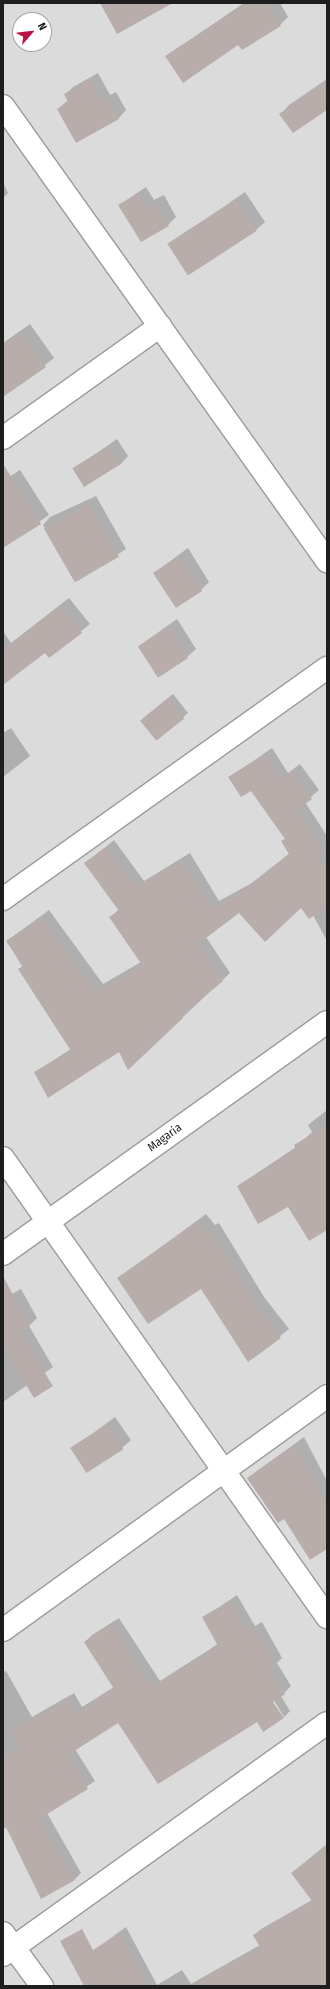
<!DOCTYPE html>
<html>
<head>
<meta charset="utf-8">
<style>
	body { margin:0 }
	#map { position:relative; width:330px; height:1989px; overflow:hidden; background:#eee9e5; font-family:"Fira Sans Condensed",sans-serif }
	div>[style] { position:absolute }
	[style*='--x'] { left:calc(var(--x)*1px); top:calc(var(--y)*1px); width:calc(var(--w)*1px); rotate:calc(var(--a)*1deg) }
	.residential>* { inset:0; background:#dcdbdc }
	.shadow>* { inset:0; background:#0003 }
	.building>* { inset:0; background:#b8adab; transform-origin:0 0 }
	.roads { filter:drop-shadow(1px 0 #9b9b9b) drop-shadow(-1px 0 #9b9b9b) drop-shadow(0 1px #9b9b9b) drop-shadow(0 -1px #9b9b9b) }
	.street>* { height:22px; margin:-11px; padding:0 11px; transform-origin:11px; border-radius:11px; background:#fff }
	span { translate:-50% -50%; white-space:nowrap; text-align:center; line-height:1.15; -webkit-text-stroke:3px #fff; paint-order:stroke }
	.street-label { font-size:12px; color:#1e1e1e }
	.frame { position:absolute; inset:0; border:4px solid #1e1e1e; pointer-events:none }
	.north { position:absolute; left:12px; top:12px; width:40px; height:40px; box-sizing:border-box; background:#fff; border:1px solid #a5a5a5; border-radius:50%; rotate:62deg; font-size:11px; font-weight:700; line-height:16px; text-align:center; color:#1e1e1e }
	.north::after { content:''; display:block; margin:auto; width:14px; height:18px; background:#bc1144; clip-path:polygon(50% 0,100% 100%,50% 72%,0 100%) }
</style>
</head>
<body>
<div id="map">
	<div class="residential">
		<i style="clip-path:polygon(evenodd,3px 3px,327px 3px,327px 1986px,3px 1986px,3px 3px,20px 20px,44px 20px,44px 44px,20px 44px,20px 20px)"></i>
	</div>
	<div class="shadow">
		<i style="clip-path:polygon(244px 3px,280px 3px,288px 17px,280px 25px,239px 43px,166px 56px)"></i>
		<i style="clip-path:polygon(98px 73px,110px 95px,116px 92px,126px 110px,119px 118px,58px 109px,68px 100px,65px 95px,73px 87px)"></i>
		<i style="clip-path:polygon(327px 79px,327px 108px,281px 114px,289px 105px)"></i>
		<i style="clip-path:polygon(3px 182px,8px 193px,3px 198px)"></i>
		<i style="clip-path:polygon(146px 187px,154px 200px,164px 195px,176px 217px,168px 225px,119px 205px)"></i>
		<i style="clip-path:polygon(245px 192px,265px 222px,256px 230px,169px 245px)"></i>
		<i style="clip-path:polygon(30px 324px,54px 358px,8px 393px,3px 385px,3px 343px)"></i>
		<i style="clip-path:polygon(117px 439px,128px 456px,120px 465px,74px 469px)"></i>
		<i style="clip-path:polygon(20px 470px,49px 515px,3px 547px,3px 481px)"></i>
		<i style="clip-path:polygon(96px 496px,126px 549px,78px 581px,43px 525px,50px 517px)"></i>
		<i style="clip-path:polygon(188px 548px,209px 582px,201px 590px,154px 573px)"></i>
		<i style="clip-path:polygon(69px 598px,90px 624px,49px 657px,45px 652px,3px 684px,3px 631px,11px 643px)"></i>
		<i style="clip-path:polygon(177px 619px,196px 649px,187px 657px,139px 646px)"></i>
		<i style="clip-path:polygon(173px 694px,188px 713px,156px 739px,146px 716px)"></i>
		<i style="clip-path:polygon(11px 728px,30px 756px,3px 777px,3px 733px)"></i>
		<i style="clip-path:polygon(272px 748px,288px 773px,300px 764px,319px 790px,305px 802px,327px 836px,327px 941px,313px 915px,302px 907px,239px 912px,206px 937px,230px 973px,183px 1017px,119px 1050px,35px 1072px,71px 1049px,7px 941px,49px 910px,103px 984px,141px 962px,111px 917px,119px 909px,86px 863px,114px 840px,144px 881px,190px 853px,219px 901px,252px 883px,290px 853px,282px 841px,286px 838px,252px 790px,230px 777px)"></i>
		<i style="clip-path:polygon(327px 1110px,327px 1229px,288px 1205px,238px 1186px,296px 1147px,312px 1132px,308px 1125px)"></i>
		<i style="clip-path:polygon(206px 1214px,215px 1225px,219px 1223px,264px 1297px,289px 1329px,249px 1360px,202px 1287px,119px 1278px)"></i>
		<i style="clip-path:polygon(21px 1289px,37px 1318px,29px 1326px,53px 1367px,3px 1402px,3px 1299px)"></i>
		<i style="clip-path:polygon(115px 1417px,131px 1440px,122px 1448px,72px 1449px)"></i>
		<i style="clip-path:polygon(304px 1437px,327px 1481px,327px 1548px,284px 1518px,248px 1478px)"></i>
		<i style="clip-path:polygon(237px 1595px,255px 1626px,262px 1622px,282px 1658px,277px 1663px,291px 1686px,281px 1696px,290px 1711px,284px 1717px,272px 1697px,258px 1721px,118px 1722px,75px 1749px,95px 1781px,47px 1813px,81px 1873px,74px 1880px,7px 1827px,3px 1829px,3px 1672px,6px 1671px,32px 1717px,74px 1693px,82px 1707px,114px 1687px,85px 1642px,92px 1635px,119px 1618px,160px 1681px,218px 1644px,203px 1618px)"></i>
		<i style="clip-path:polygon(327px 1844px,327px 1986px,107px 1986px,89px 1954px,126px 1927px,157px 1985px,182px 1970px,191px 1984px,260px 1945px,254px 1935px,261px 1929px,312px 1900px,292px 1873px)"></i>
	</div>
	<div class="building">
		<i style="clip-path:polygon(100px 3px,173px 3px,117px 34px)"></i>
		<i style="clip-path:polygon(247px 3px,267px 3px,281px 26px,242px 50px,238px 45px,183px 83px,165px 56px)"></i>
		<i style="clip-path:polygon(90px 80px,102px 102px,108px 99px,119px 119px,76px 143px,57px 109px,68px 102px,64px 94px)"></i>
		<i style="clip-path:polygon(327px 81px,327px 110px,293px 133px,279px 114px)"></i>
		<i style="clip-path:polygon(138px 194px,145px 208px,155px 203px,169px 226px,141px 242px,118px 205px)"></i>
		<i style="left:236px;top:199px;width:38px;height:82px;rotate:57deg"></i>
		<i style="clip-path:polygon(22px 332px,46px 367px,3px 397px,3px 345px)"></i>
		<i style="left:108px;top:446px;width:22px;height:42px;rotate:58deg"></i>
		<i style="clip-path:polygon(3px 464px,41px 524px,3px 548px)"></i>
		<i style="left:88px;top:503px;width:62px;height:51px;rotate:60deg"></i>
		<i style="left:179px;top:556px;width:42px;height:31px;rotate:57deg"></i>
		<i style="clip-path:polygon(60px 605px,82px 633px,49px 658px,45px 653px,3px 685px,3px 650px)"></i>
		<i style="left:168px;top:627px;width:37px;height:36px;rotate:57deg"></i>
		<i style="left:168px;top:698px;width:26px;height:36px;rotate:51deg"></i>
		<i style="clip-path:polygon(264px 755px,280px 780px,292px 771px,312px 799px,298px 809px,324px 851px,318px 855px,327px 869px,327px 907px,309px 919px,301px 908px,265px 942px,239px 913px,198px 944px,223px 981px,182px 1015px,183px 1018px,128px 1070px,119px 1052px,48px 1098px,34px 1072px,71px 1051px,18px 969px,23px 966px,6px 941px,41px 917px,95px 991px,142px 965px,109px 917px,119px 911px,84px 863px,106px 847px,136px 887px,182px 860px,211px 908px,243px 890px,289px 854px,281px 841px,285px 839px,251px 791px,241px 797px,228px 777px)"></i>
		<i style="clip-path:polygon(327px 1125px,327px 1230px,309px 1241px,288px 1207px,258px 1224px,237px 1186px,296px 1149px,294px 1145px)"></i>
		<i style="clip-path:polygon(198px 1221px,206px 1233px,211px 1230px,256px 1306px,281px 1338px,248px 1362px,201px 1289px,148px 1324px,117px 1278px)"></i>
		<i style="clip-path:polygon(3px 1276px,30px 1327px,20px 1332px,53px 1386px,34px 1398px,3px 1347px)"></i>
		<i style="left:107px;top:1424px;width:30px;height:44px;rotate:57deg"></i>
		<i style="clip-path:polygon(295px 1444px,327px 1504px,327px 1549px,310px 1560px,284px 1519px,278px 1523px,247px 1478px)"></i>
		<i style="clip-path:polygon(230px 1601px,248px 1632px,255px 1629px,276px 1665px,269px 1669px,285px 1694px,273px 1702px,284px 1718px,263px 1732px,257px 1722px,158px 1784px,118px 1723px,68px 1755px,88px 1789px,39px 1819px,75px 1880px,41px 1899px,3px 1821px,3px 1757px,20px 1747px,10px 1731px,67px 1699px,75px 1713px,114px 1689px,84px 1642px,112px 1624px,152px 1687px,218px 1646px,202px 1617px)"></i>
		<i style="clip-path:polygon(327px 1845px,327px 1986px,191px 1986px,260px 1947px,253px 1935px,312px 1901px,291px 1873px)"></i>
		<i style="clip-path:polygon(82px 1929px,93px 1950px,120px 1933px,148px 1986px,84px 1986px,60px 1941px)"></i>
	</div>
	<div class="roads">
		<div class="street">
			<i style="--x:3;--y:106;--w:559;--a:54.55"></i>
			<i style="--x:3;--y:438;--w:193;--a:-35.5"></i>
			<i style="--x:3;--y:899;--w:398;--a:-35.5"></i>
			<i style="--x:3;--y:1158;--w:562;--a:54.78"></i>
			<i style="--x:3;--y:1254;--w:398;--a:-35.6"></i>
			<i style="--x:3;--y:1630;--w:400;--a:-35.8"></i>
			<i style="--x:3;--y:1933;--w:66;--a:53.7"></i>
			<i style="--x:3;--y:1955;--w:398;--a:-35.6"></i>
		</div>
	</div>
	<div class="street-label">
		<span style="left:165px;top:1138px;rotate:-36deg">Magaria</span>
	</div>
	<div class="frame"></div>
	<div class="north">N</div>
</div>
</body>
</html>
